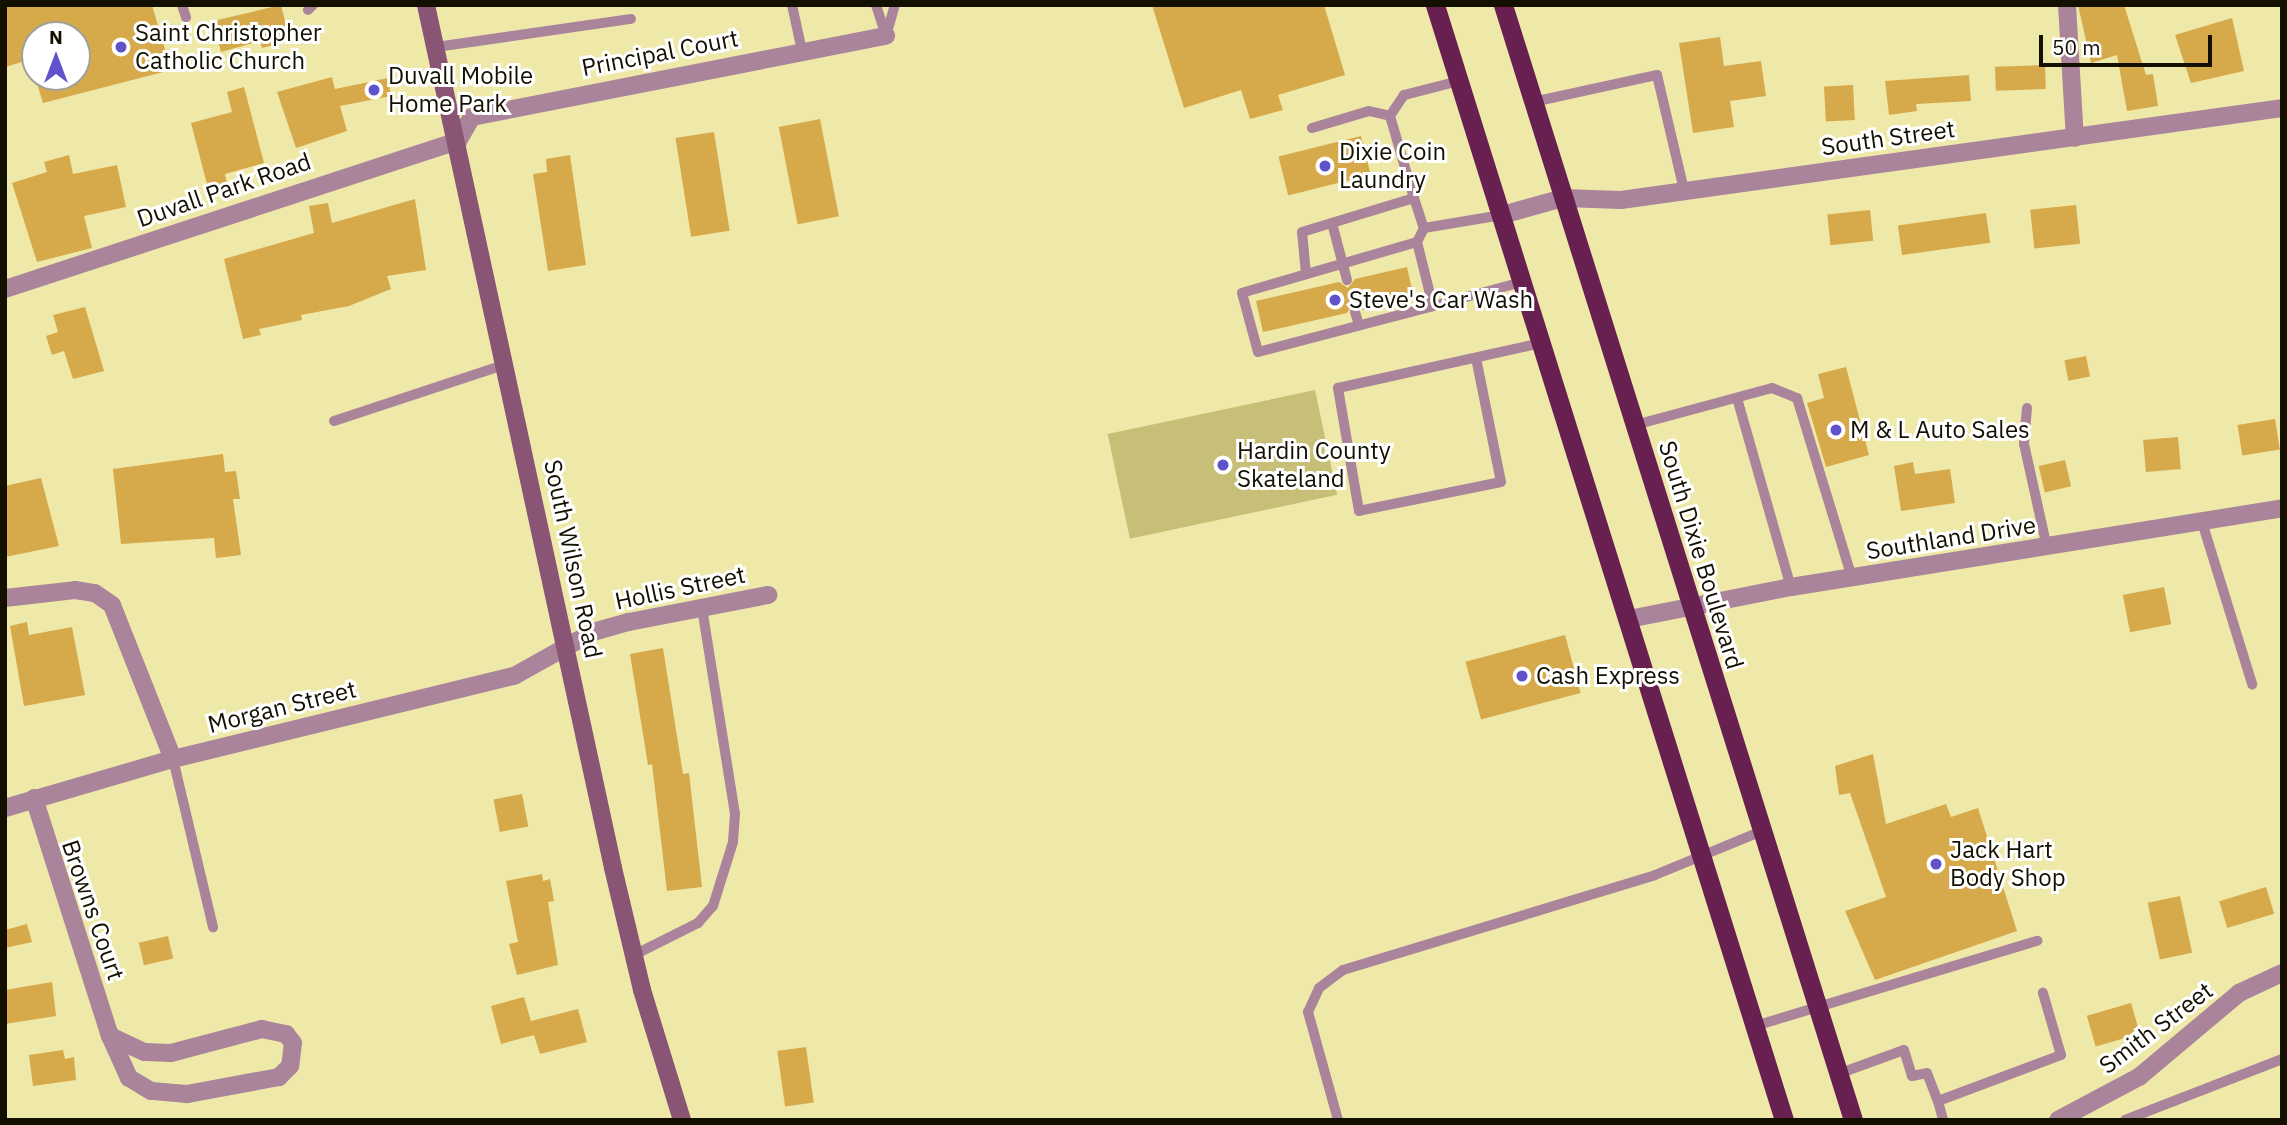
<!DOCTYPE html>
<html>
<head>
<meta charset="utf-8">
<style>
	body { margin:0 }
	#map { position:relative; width:2287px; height:1125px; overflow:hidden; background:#efe9a9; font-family:"IBM Plex Sans",sans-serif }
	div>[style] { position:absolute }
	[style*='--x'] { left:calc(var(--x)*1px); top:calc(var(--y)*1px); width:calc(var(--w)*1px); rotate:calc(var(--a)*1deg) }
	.green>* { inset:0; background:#c7bf77; transform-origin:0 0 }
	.building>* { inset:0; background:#d6a94a; transform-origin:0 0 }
	.service>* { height:10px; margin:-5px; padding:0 5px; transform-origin:5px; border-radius:5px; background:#aa849a }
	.minor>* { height:18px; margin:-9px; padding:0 9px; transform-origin:9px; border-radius:9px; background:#aa849a }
	.secondary>* { height:18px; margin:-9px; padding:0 9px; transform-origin:9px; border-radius:9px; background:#8a5475 }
	.trunk>* { height:19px; margin:-9.5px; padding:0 9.5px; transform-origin:9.5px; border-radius:9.5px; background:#672050 }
	.dots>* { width:19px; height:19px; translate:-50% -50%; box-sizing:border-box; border:4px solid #fff; border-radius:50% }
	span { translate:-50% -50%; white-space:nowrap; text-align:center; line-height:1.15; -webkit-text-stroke:6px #fff; paint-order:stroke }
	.poi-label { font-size:24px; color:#131000 }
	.left { translate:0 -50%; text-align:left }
	.street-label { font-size:24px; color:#131000 }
	.frame { position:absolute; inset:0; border:7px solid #131000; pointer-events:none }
	.north { position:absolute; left:21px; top:21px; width:70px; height:70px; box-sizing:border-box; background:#fff; border:2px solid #a19f99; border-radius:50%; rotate:0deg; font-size:19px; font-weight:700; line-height:28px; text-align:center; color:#131000 }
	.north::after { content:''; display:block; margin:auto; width:24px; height:32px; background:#5f52cb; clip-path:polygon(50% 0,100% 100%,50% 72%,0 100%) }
	.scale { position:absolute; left:2039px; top:35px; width:173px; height:32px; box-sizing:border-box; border:4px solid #131000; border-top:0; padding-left:9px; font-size:21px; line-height:24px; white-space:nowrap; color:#131000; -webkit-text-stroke:5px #fff; paint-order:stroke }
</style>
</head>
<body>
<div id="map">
	<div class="green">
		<i style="left:1315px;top:390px;width:107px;height:212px;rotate:78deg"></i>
	</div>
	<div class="building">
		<i style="clip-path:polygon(5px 5px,152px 5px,171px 70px,43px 103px,35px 77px,77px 77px,77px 35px,35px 35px,35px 58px,5px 67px)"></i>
		<i style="clip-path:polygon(281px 5px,290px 41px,262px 48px,260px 41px,221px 52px,213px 21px)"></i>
		<i style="clip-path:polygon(1152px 5px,1324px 5px,1345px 75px,1278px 95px,1283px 110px,1250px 119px,1241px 90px,1184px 108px)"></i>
		<i style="clip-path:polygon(2078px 5px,2124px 5px,2146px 75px,2153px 74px,2158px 106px,2127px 111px,2117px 55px,2091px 63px)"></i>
		<i style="clip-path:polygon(2232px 18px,2244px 71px,2191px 83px,2175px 35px)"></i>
		<i style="clip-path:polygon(1720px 37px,1724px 66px,1761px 61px,1766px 96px,1730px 101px,1734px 127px,1693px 133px,1679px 43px)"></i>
		<i style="left:2045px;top:65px;width:24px;height:50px;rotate:88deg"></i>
		<i style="clip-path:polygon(1969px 75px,1971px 101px,1916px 104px,1917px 111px,1889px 115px,1885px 81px)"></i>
		<i style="clip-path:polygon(332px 77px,335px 89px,388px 78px,391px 96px,340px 106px,347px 131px,296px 148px,277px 92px)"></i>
		<i style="left:1853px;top:85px;width:35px;height:29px;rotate:87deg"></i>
		<i style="clip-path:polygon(244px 87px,264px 163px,225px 174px,228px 187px,209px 192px,191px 123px,232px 112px,227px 92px)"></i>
		<i style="left:820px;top:119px;width:99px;height:42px;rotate:79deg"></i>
		<i style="left:714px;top:132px;width:100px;height:39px;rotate:81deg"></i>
		<i style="left:1361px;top:136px;width:40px;height:85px;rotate:76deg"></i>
		<i style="clip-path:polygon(69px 155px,73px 174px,117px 165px,126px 207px,84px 216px,92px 248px,37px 262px,12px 183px,47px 172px,44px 162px)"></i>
		<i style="clip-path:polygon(570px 155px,586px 265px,548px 271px,533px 174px,547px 172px,546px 159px)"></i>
		<i style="clip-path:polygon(415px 199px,426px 270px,387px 276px,391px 289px,349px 306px,301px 315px,302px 320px,259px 329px,261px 335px,243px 339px,224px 259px,314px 233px,309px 206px,328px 203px,332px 223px)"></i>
		<i style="left:2076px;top:205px;width:39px;height:46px;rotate:84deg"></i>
		<i style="left:1870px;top:210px;width:31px;height:43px;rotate:84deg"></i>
		<i style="left:1986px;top:213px;width:30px;height:89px;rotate:82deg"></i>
		<i style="clip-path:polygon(1407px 267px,1414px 298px,1363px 310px,1353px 304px,1347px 313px,1263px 332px,1256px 301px,1339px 282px,1348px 288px,1355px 279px)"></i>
		<i style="clip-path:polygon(85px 307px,104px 371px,73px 379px,64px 351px,52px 355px,46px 336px,58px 332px,53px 315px)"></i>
		<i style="left:2086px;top:356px;width:21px;height:22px;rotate:79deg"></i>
		<i style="clip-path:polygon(1846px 367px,1869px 455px,1826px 467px,1807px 403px,1824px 398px,1818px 374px)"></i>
		<i style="left:2275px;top:419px;width:31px;height:38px;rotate:81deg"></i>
		<i style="left:2178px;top:437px;width:32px;height:35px;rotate:85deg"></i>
		<i style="clip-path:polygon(223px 454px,225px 472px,236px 471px,240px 499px,233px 499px,241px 555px,216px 558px,214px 538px,121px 544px,113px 469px)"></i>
		<i style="left:2065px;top:460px;width:27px;height:27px;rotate:77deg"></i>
		<i style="clip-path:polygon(1913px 462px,1915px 474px,1950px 469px,1955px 503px,1901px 511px,1894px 466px)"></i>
		<i style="clip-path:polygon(41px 478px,59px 546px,5px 557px,5px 486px)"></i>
		<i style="left:2164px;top:587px;width:38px;height:42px;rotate:79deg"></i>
		<i style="clip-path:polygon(27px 622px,29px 635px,72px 627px,85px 695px,24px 706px,10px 626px)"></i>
		<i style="left:1565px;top:635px;width:60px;height:103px;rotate:75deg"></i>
		<i style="clip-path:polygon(663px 648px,683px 774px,689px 773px,702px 887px,667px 891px,652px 764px,648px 765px,630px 654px)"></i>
		<i style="clip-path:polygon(1873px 754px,1886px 824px,1946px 804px,1951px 817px,1978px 808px,2017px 931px,1875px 980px,1845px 911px,1886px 897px,1850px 793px,1839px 795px,1835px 766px)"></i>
		<i style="left:522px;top:794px;width:33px;height:29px;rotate:79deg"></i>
		<i style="clip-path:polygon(542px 874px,543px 881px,550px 879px,554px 901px,548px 902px,558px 965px,517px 975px,509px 944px,518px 942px,506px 881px)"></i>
		<i style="left:2266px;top:887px;width:28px;height:49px;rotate:73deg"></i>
		<i style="left:2180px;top:896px;width:58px;height:33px;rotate:78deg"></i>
		<i style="clip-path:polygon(27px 924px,32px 942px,5px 948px,5px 930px)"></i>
		<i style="left:168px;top:936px;width:23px;height:30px;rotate:77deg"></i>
		<i style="clip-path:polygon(52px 982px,56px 1016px,5px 1024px,5px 990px)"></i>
		<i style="clip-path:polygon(524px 997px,532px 1025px,531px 1021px,578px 1009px,587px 1042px,540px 1054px,534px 1035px,501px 1044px,491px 1006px)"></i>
		<i style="left:2131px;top:1003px;width:32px;height:46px;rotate:74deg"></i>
		<i style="left:806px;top:1047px;width:56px;height:29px;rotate:82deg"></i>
		<i style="clip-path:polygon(63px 1050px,65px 1059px,74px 1057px,76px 1080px,33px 1086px,29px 1055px)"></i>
	</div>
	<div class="service">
		<i style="--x:182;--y:5;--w:13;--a:72"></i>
		<i style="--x:792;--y:5;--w:47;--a:77.7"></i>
		<i style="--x:876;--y:5;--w:33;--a:72"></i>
		<i style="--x:308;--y:10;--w:7;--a:-45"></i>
		<i style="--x:886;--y:36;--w:32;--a:-74"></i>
		<i style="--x:436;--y:47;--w:197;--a:-8.2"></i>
		<i style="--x:1459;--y:81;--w:57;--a:165.7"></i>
		<i style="--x:1404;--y:95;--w:25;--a:124"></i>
		<i style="--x:1390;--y:116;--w:85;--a:73.7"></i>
		<i style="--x:1414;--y:198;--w:32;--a:72"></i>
		<i style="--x:1424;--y:228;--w:79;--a:-9.5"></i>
		<i style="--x:1533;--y:102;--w:127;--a:-12.3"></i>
		<i style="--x:1657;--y:75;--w:118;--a:76.8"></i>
		<i style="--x:1312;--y:128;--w:59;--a:-16.6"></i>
		<i style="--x:1369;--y:111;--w:22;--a:13"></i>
		<i style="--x:1332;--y:223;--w:59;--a:75.3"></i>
		<i style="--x:1417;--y:242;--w:182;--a:163.8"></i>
		<i style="--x:1242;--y:293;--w:61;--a:74.8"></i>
		<i style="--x:1258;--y:352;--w:181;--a:-14.7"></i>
		<i style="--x:1433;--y:306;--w:66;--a:-104"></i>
		<i style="--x:1417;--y:242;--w:16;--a:-63"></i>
		<i style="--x:1306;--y:274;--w:42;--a:-95.4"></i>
		<i style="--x:1302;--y:232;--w:117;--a:-16.9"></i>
		<i style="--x:1433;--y:306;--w:92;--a:-15.1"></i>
		<i style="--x:1355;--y:312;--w:14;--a:73"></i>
		<i style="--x:1476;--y:358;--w:126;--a:78.6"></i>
		<i style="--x:1501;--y:482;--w:145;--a:168.5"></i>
		<i style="--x:1359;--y:511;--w:125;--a:-99.7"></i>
		<i style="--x:1338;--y:388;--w:208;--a:-12.5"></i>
		<i style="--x:1737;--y:398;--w:197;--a:74.1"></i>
		<i style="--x:2027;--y:408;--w:36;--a:95"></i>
		<i style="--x:2024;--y:444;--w:107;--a:77.5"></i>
		<i style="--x:334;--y:421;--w:181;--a:-18.3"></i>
		<i style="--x:1635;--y:425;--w:142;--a:-15.1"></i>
		<i style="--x:1772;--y:388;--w:27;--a:22"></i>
		<i style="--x:1797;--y:398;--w:188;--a:73"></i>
		<i style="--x:2202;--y:522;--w:170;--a:72.8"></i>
		<i style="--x:173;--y:759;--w:173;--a:76.6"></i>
		<i style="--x:634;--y:955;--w:72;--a:-26.6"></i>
		<i style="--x:698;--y:923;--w:23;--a:-49"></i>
		<i style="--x:713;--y:906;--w:67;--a:-72.6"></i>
		<i style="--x:733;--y:842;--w:28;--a:-86"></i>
		<i style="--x:735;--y:814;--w:210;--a:-99.1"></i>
		<i style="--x:1755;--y:1026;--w:295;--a:-16.8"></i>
		<i style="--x:1838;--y:1074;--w:70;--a:-20"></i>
		<i style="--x:1904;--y:1050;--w:27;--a:73"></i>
		<i style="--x:1912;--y:1076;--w:15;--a:-11"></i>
		<i style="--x:1927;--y:1073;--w:30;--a:69"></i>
		<i style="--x:1938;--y:1101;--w:131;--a:-20.5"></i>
		<i style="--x:2061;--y:1055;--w:65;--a:-106.2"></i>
		<i style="--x:1938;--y:1101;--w:20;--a:75"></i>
		<i style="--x:1338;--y:1120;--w:112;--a:-105.5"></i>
		<i style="--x:1308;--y:1012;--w:26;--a:-65"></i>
		<i style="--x:1319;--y:988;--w:30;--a:-37"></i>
		<i style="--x:1343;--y:970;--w:326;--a:-16.9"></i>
		<i style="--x:1655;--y:875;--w:116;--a:-22.4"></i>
		<i style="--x:2125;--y:1120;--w:168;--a:-21.2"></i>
	</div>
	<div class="minor">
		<i style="--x:2067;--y:5;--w:133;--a:86.6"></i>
		<i style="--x:1502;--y:215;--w:63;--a:-15.6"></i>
		<i style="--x:1563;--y:198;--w:58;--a:2"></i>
		<i style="--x:1621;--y:200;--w:667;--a:-7.92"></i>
		<i style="--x:5;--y:289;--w:477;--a:-18.1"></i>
		<i style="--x:458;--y:141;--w:28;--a:-60"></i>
		<i style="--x:472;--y:117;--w:422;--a:-11.1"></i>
		<i style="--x:5;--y:598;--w:70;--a:-6.5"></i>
		<i style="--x:75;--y:590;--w:20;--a:9"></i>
		<i style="--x:95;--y:593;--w:21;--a:35"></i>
		<i style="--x:112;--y:605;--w:166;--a:68.4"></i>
		<i style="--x:1629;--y:619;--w:165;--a:-11.2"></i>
		<i style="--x:1791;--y:587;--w:497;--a:-9.1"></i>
		<i style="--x:34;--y:798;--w:250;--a:72.3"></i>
		<i style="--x:5;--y:808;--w:175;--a:-16.3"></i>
		<i style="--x:173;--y:759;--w:351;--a:-13.7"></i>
		<i style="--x:514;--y:676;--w:90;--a:-29.1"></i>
		<i style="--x:593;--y:632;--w:37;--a:-16"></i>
		<i style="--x:629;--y:622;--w:142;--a:-11"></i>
		<i style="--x:262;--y:1029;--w:25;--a:12"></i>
		<i style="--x:286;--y:1034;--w:11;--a:52"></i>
		<i style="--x:293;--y:1043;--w:23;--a:97"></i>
		<i style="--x:290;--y:1066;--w:16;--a:135"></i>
		<i style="--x:279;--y:1077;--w:94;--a:169.5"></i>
		<i style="--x:187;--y:1094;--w:36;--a:-175"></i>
		<i style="--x:151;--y:1091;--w:26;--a:-149"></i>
		<i style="--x:129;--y:1078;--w:46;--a:-114.3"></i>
		<i style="--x:110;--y:1036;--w:38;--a:25"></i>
		<i style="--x:145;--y:1052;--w:26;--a:2"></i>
		<i style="--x:171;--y:1053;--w:94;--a:-14.8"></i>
		<i style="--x:2058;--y:1120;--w:92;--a:-28"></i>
		<i style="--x:2139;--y:1077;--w:131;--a:-40"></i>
		<i style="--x:2239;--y:993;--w:47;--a:-24.9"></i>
	</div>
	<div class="secondary">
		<i style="--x:426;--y:5;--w:883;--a:77.77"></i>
		<i style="--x:613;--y:868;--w:125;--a:76.6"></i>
		<i style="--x:642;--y:990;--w:136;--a:72.9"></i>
	</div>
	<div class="trunk">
		<i style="--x:1435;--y:5;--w:1168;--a:72.62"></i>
		<i style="--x:1503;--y:5;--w:1169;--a:72.57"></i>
	</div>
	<div class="dots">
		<i style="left:121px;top:47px;background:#5f52cb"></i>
		<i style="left:374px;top:90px;background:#5f52cb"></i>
		<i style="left:1325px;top:166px;background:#5f52cb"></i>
		<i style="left:1335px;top:300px;background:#5f52cb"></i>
		<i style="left:1836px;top:430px;background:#5f52cb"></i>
		<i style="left:1223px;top:465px;background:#5f52cb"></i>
		<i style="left:1522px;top:676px;background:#5f52cb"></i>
		<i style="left:1936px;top:864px;background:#5f52cb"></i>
	</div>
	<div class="poi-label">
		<span class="left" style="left:135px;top:47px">Saint Christopher<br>Catholic Church</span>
		<span class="left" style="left:388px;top:90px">Duvall Mobile<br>Home Park</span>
		<span class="left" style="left:1339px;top:166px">Dixie Coin<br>Laundry</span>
		<span class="left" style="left:1349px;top:300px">Steve's Car Wash</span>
		<span class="left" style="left:1850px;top:430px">M &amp; L Auto Sales</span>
		<span class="left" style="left:1237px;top:465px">Hardin County<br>Skateland</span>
		<span class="left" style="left:1536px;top:676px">Cash Express</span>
		<span class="left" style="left:1950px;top:864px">Jack Hart<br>Body Shop</span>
	</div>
	<div class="street-label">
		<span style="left:660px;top:53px;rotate:-11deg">Principal Court</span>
		<span style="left:1888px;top:138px;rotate:-8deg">South Street</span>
		<span style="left:224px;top:190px;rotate:-19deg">Duvall Park Road</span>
		<span style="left:1951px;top:538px;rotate:-9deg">Southland Drive</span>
		<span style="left:1701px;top:555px;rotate:73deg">South Dixie Boulevard</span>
		<span style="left:573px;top:559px;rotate:78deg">South Wilson Road</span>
		<span style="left:680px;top:588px;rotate:-12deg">Hollis Street</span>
		<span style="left:282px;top:707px;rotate:-14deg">Morgan Street</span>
		<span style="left:93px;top:910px;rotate:71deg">Browns Court</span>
		<span style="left:2156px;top:1028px;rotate:-37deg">Smith Street</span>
	</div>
	<div class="frame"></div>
	<div class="north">N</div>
	<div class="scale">50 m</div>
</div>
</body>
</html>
